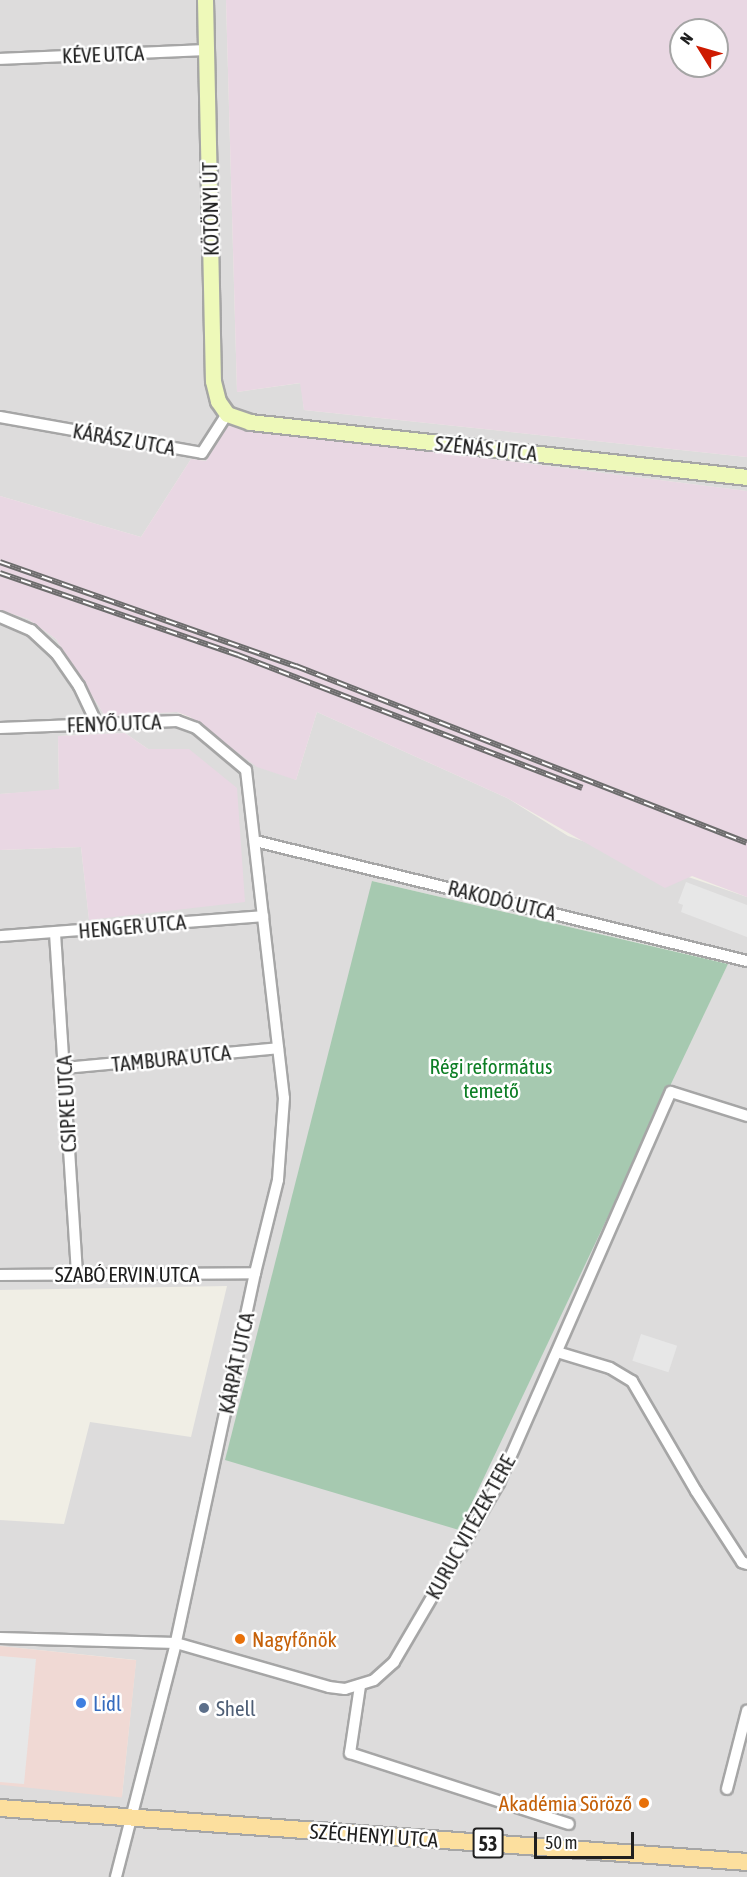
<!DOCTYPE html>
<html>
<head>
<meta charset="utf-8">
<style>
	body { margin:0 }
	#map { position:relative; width:747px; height:1877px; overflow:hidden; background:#f0eee5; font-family:"Asap Condensed",sans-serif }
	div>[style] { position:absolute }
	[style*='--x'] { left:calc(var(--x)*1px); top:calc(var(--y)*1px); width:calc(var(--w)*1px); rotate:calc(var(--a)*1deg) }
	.residential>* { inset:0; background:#dddcdc }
	.commercial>* { inset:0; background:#f0d9d4; transform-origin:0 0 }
	.industrial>* { inset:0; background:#e9d7e3 }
	.cemetery>* { inset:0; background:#a6c9b0 }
	.parking>* { inset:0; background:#e7e7e7; transform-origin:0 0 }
	.roads { filter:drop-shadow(2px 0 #a6a6a6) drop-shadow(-2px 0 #a6a6a6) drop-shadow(0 2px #a6a6a6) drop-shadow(0 -2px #a6a6a6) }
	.street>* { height:10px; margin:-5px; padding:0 5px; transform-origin:5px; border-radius:5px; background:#fff }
	.secondary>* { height:15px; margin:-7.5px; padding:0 7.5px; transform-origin:7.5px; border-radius:7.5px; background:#eef9b9 }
	.primary>* { height:16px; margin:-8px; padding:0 8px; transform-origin:8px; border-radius:8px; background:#fcdf9e }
	.rail>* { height:6px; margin-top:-3px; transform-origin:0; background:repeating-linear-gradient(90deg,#fff 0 11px,#6d6d6d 0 22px); box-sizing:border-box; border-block:2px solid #6d6d6d }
	.dots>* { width:16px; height:16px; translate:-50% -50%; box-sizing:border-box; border:3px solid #fff; border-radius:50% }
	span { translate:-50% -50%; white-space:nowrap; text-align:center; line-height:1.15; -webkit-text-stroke:5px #fff; paint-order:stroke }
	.shield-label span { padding:2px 4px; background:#fff; border:2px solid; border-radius:4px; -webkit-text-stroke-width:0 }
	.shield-label { font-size:20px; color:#1f1f1f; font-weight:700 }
	.street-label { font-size:21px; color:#1f1f1f }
	.park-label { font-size:21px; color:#0c7e24 }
	.food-label { font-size:21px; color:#c56008 }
	.left { translate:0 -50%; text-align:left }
	.right { translate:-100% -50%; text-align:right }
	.shop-label { font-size:21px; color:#366cbe }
	.service-label { font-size:21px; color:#4e5e75 }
	.north { position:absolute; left:669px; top:18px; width:60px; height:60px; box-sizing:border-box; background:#fff; border:2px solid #a5a5a5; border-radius:50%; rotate:307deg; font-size:16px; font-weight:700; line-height:24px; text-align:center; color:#1f1f1f }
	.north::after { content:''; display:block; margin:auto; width:21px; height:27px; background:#ce1a00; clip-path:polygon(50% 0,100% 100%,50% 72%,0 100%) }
	.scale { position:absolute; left:534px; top:1832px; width:100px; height:27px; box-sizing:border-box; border:3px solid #1f1f1f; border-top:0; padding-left:8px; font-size:18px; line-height:21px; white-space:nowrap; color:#1f1f1f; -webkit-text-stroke:4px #fff; paint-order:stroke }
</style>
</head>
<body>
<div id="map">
	<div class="residential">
		<i style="clip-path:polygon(0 0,226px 0,237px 392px,301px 383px,304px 410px,747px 457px,747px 491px,228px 426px,206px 461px,191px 459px,141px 537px,0 496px)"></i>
		<i style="clip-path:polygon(evenodd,0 610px,28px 619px,56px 639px,105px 716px,177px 712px,296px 780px,317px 712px,507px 798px,568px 836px,747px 897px,747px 1877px,0 1877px,0 1784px,122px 1796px,136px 1660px,0 1646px,0 1520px,64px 1524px,90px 1422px,191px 1437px,227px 1286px,0 1290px,0 850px,81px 847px,89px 919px,189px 749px,148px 749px,125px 733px,58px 736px,59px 790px,0 794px,0 610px,372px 881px,728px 964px,667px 1089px,372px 881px)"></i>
	</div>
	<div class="commercial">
		<i style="left:0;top:1646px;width:137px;height:138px;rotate:6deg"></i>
	</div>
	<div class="industrial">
		<i style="clip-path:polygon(evenodd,226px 0,747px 0,747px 457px,304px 410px,300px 383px,237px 392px,226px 0,681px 30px,717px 30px,717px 66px,681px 66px,681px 30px)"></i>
		<i style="clip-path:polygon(228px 426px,747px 491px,747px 897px,692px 876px,665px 888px,507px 798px,317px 712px,296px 780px,257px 767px,190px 717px,177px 712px,105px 716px,56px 639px,28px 619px,0 610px,0 496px,141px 537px,191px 459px,206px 461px)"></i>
		<i style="clip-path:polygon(125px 733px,148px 749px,189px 749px,237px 788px,245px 902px,89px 920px,81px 847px,0 850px,0 794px,59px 789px,58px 736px)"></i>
	</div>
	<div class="cemetery">
		<i style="clip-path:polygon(372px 881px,728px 964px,459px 1530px,225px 1460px)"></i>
	</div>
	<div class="parking">
		<i style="clip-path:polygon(686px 882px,747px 905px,747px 937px,681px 912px,683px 905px,678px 903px)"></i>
		<i style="left:641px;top:1334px;width:38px;height:28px;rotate:18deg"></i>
		<i style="clip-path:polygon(0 1656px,36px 1659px,24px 1784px,0 1782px)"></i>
	</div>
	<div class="roads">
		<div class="street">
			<i style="--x:0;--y:59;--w:207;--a:-2.5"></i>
			<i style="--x:0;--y:417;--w:205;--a:10.1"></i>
			<i style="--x:202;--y:453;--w:46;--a:-57.3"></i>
			<i style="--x:0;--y:617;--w:34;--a:23"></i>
			<i style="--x:31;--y:630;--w:34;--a:43"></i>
			<i style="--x:56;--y:653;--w:40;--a:55.1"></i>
			<i style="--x:79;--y:686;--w:42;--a:64.7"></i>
			<i style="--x:0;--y:728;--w:177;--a:-2.3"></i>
			<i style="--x:177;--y:721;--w:20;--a:20"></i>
			<i style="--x:196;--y:728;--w:65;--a:40"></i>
			<i style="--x:246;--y:770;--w:330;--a:83.4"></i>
			<i style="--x:284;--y:1098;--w:82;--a:94.2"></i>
			<i style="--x:278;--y:1180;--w:96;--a:103.9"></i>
			<i style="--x:255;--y:1273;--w:378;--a:102.1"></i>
			<i style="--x:176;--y:1643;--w:242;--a:104.4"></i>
			<i style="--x:255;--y:841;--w:506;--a:13.71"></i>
			<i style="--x:55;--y:933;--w:342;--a:86.3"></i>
			<i style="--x:0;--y:936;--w:264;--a:-4.3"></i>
			<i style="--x:64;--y:1068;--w:215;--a:-5.3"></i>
			<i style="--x:0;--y:1275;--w:255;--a:-0.4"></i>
			<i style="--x:557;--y:1352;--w:55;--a:16.8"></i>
			<i style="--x:610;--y:1368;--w:26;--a:31"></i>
			<i style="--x:632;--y:1381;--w:127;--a:59.8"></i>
			<i style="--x:696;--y:1491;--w:85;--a:57.1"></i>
			<i style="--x:742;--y:1562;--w:5;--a:22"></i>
			<i style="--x:0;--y:1638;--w:176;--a:1.6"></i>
			<i style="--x:176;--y:1643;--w:159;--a:16"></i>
			<i style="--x:329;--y:1687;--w:16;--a:7"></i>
			<i style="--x:345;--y:1689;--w:30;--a:-17"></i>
			<i style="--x:374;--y:1680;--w:27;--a:-42"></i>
			<i style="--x:394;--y:1662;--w:208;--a:-59.6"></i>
			<i style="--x:499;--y:1483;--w:427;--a:-66.3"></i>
			<i style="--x:671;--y:1092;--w:80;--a:17.5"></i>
			<i style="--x:360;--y:1686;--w:68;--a:98.5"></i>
			<i style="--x:350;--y:1753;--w:230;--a:18"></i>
			<i style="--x:727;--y:1789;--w:81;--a:-75.6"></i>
		</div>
		<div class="secondary">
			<i style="--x:205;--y:0;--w:381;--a:88.8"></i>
			<i style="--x:213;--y:381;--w:21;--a:76"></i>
			<i style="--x:218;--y:401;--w:16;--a:55"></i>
			<i style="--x:227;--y:414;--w:24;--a:19"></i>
			<i style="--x:250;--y:422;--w:500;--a:6.31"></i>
		</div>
		<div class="primary">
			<i style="--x:0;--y:1808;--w:749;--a:4.13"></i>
		</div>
	</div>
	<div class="rail">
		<i style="--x:0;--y:562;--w:314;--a:19.4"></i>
		<i style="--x:296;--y:666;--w:484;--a:21.4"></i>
		<i style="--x:0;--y:573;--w:252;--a:19"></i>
		<i style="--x:238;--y:655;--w:369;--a:21.1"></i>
	</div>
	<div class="dots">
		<i style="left:240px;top:1639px;background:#e8710a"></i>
		<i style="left:81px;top:1703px;background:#3f7fe0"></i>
		<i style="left:204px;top:1708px;background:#5c6f8a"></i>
		<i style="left:644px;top:1803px;background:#e8710a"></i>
	</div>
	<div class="shield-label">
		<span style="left:488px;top:1843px">53</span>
	</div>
	<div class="street-label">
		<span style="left:103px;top:54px;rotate:-2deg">KÉVE UTCA</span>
		<span style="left:210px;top:209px;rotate:-91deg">KÖTÖNYI ÚT</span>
		<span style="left:124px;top:439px;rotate:10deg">KÁRÁSZ UTCA</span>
		<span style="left:486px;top:448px;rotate:6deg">SZÉNÁS UTCA</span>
		<span style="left:114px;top:723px;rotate:-2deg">FENYŐ UTCA</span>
		<span style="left:502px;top:900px;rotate:14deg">RAKODÓ UTCA</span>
		<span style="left:132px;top:926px;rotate:-5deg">HENGER UTCA</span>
		<span style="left:171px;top:1058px;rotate:-6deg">TAMBURA UTCA</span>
		<span style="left:66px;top:1104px;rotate:-93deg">CSIPKE UTCA</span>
		<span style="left:127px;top:1274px">SZABÓ ERVIN UTCA</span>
		<span style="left:236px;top:1363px;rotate:-78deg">KÁRPÁT UTCA</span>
		<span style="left:470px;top:1527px;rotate:-61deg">KURUC VITÉZEK TERE</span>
		<span style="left:374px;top:1835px;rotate:4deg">SZÉCHENYI UTCA</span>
	</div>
	<div class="park-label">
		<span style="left:491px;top:1078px">Régi református<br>temető</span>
	</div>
	<div class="food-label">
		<span class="left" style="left:252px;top:1639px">Nagyfőnök</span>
		<span class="right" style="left:632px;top:1803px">Akadémia Söröző</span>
	</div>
	<div class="shop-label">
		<span class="left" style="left:93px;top:1703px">Lidl</span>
	</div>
	<div class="service-label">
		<span class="left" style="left:216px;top:1708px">Shell</span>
	</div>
	<div class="north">N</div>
	<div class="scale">50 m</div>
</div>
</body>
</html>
